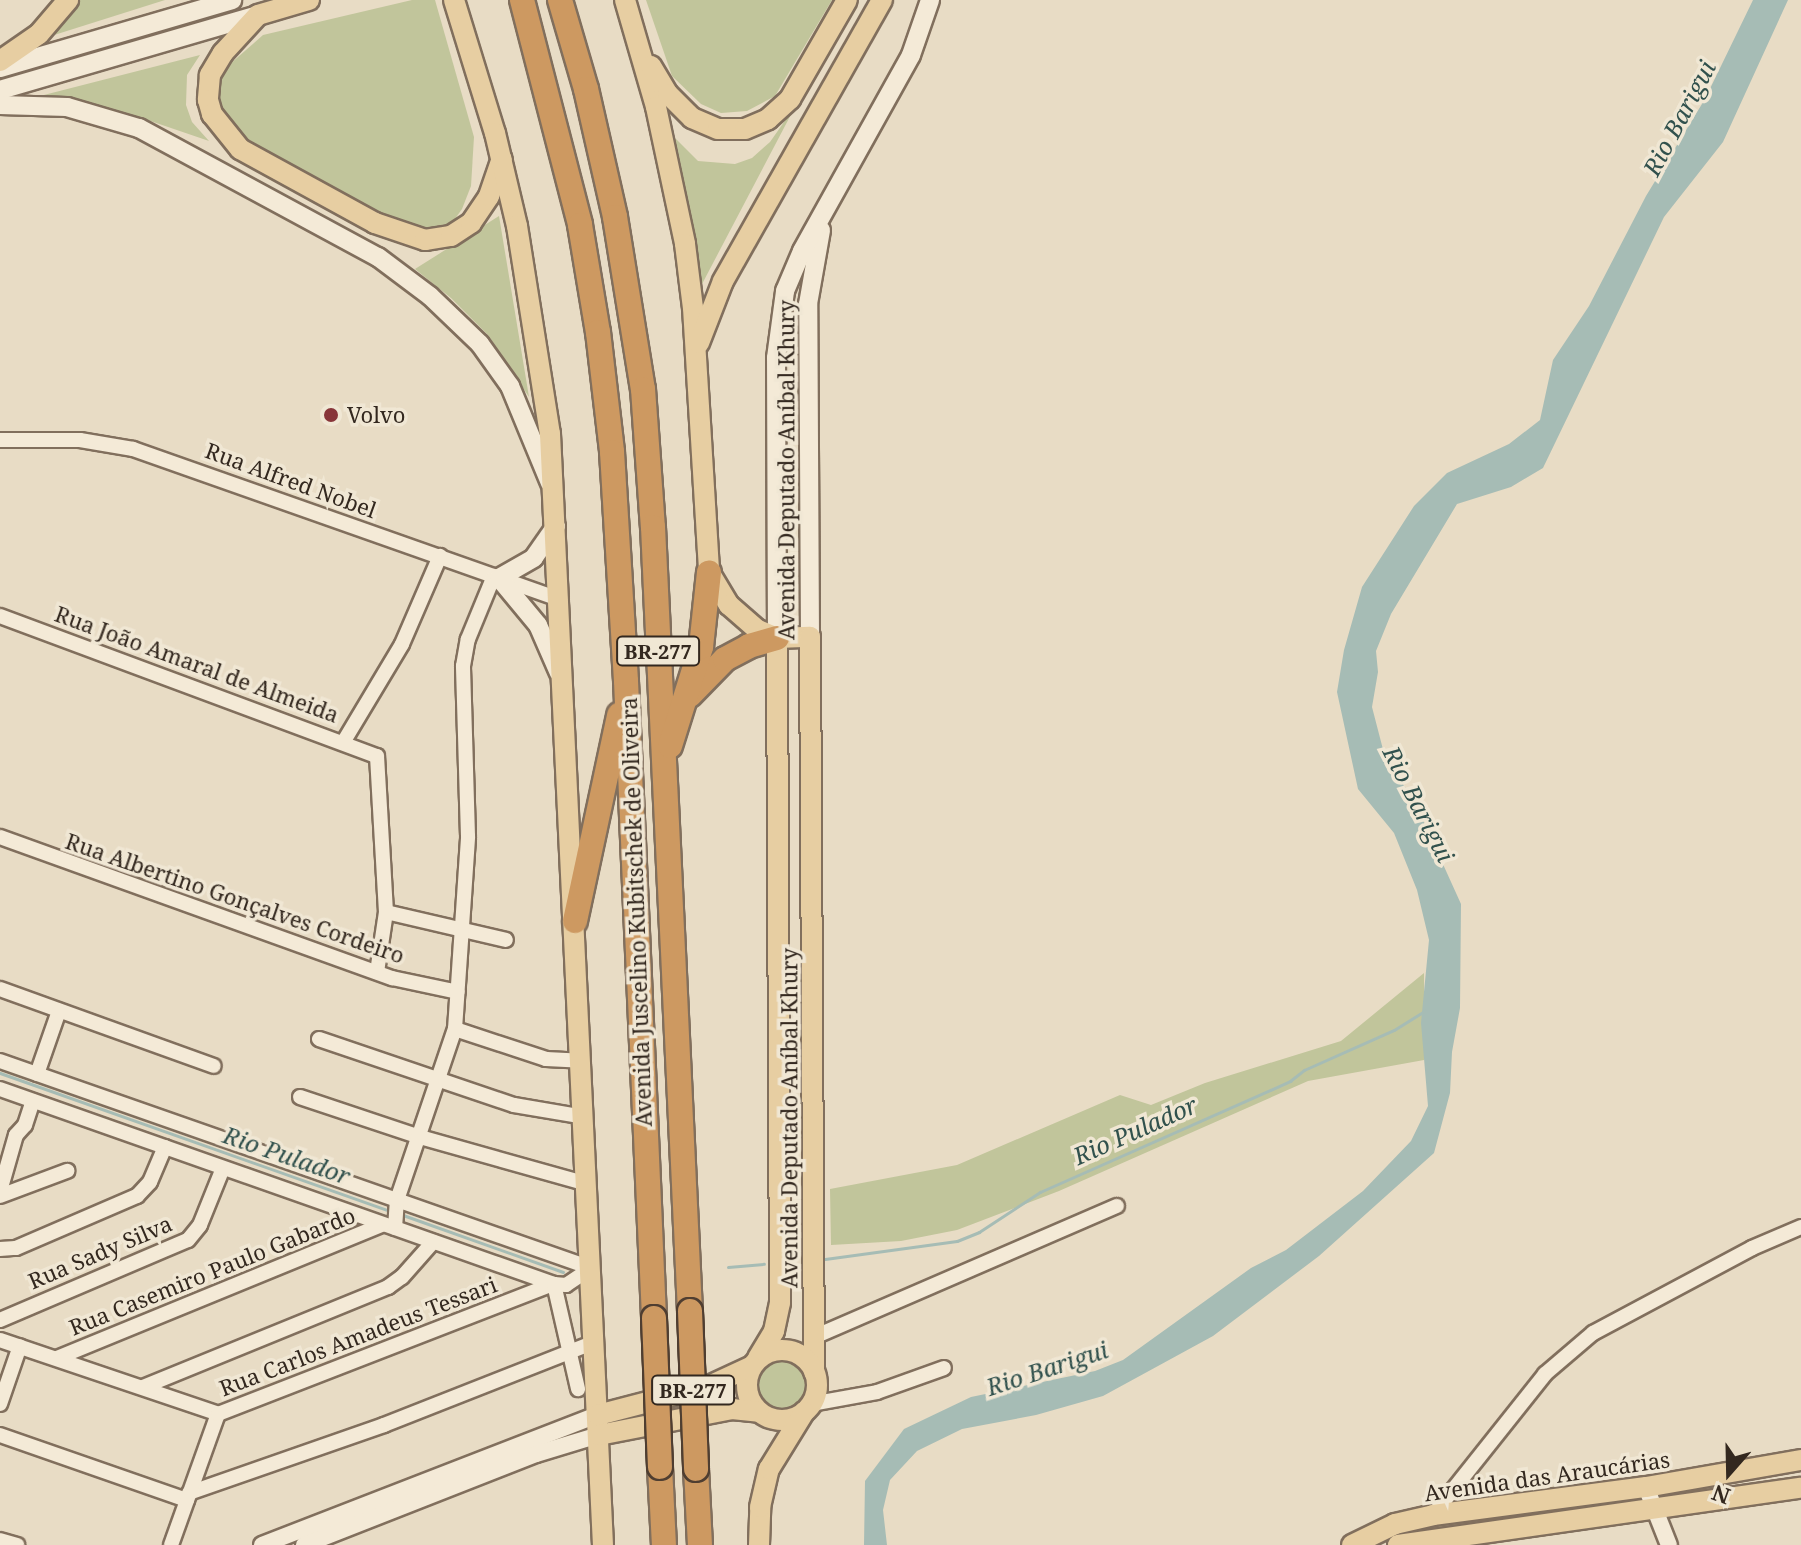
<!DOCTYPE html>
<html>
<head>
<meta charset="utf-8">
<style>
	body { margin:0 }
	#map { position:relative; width:1801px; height:1545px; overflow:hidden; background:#e8dcc5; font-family:"Noto Serif",serif }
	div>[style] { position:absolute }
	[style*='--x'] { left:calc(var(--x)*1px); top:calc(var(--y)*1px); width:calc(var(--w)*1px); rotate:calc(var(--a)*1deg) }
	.green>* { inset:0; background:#c1c59b }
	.round { border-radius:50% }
	.water>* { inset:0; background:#a6bcb5 }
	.stream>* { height:3px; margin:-1.5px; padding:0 1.5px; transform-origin:1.5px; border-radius:1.5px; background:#a6bcb5 }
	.roads { filter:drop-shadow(2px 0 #816f5d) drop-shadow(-2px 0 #816f5d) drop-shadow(0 2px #816f5d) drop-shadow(0 -2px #816f5d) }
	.minor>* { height:14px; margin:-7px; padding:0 7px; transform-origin:7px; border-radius:7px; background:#f4ead7 }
	.tertiary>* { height:16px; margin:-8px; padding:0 8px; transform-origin:8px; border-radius:8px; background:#f4ead7 }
	.secondary>* { height:18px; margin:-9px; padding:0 9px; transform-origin:9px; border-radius:9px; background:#f4ead7 }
	.primary>* { height:20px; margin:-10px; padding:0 10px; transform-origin:10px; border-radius:10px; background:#e7cea2 }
	.primary>.ring { margin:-10px; padding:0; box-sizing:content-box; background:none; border:20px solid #e7cea2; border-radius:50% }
	.motorway>* { height:24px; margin:-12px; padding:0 12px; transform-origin:12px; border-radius:12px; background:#cd9961 }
	.bridges { filter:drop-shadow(2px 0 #4f3e31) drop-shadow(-2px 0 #4f3e31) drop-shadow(0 2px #4f3e31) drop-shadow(0 -2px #4f3e31) }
	.motorway-bridge>* { height:24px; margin:-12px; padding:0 12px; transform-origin:12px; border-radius:12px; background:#cd9961 }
	.dots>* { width:22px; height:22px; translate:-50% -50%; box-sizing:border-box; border:4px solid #f0e7d4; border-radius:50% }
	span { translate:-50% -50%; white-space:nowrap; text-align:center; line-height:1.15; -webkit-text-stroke:7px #f0e7d4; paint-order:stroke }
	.shield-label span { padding:2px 6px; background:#f0e7d4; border:2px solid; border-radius:6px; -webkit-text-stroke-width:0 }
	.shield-label { font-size:20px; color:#33281f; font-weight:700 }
	.poi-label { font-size:22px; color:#33281f }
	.left { translate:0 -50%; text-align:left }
	.street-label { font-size:22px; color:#33281f }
	.water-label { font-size:24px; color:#31514d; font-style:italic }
	.north { position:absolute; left:1689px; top:1433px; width:80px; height:80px; -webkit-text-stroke:6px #f0e7d4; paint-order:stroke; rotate:200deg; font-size:22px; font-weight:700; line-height:32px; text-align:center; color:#33281f }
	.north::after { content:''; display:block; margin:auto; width:28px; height:36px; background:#33281f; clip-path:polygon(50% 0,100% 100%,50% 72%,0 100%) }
</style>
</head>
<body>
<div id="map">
	<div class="green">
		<i style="clip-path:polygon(76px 0,165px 0,51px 36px)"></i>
		<i style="clip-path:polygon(412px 0,435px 0,474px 137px,471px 186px,462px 209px,452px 223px,414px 231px,392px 222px,237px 133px,223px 118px,218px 93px,220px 80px,230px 64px,263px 35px)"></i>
		<i style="clip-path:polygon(646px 0,832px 0,775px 96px,747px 111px,721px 113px,701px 104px,672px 76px)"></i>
		<i style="clip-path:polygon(200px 55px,187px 75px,186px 105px,192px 122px,209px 141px,130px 114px,75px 100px,40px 96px)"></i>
		<i style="clip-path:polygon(796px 105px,701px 286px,672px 135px,698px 161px,735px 164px,752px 158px,770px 142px)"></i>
		<i style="clip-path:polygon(499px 216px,529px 397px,488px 335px,451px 298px,415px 269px)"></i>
		<i style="clip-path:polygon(1424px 973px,1424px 1060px,1308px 1081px,1059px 1191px,957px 1230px,901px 1241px,831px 1245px,830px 1189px,957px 1165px,1120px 1095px,1151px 1105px,1205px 1083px,1341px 1041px)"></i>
		<i class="round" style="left:755px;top:1358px;width:54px;height:54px"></i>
	</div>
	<div class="water">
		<i style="clip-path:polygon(1753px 0,1788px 0,1723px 142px,1664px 217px,1543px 468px,1511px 487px,1457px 504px,1391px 614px,1376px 651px,1378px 672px,1372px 707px,1386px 761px,1413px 798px,1461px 904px,1460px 1008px,1452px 1052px,1450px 1093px,1434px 1153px,1319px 1256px,1213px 1336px,1103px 1396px,1036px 1415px,962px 1429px,917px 1451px,890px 1480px,883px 1510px,887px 1545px,864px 1545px,865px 1481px,904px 1429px,971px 1397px,1095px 1371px,1123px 1360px,1251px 1268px,1286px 1250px,1363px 1191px,1411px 1141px,1428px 1106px,1421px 1023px,1429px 940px,1417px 890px,1394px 833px,1358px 789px,1337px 692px,1344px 650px,1362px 587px,1414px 506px,1447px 473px,1509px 444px,1540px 420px,1553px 360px,1589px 306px,1646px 196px,1705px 99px)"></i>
	</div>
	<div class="stream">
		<i style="--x:0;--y:1073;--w:417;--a:19.5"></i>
		<i style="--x:400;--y:1214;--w:173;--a:19.6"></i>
		<i style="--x:825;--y:1259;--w:133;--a:-7.8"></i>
		<i style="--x:957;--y:1241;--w:24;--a:-22"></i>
		<i style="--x:979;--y:1232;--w:73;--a:-33.3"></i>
		<i style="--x:1040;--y:1192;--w:274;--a:-23.9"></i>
		<i style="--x:1290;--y:1081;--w:18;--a:-38"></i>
		<i style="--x:1304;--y:1070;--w:98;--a:-24"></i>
		<i style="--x:1394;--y:1030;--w:36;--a:-32"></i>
		<i style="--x:728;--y:1267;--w:36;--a:-5"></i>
	</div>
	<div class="roads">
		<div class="minor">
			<i style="--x:0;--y:440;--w:80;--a:0"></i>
			<i style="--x:80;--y:440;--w:54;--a:9.6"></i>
			<i style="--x:133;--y:449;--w:453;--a:19.4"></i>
			<i style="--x:0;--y:616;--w:402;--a:20.4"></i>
			<i style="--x:377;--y:756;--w:156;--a:86.7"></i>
			<i style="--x:386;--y:912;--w:61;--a:98.5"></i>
			<i style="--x:344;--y:741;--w:113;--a:-59.1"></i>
			<i style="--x:402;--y:644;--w:96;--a:-66.6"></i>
			<i style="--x:0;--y:837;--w:417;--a:19.8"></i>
			<i style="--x:392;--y:978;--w:67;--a:12"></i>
			<i style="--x:386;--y:912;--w:123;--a:13.1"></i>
			<i style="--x:0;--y:989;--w:227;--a:19.8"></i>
			<i style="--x:455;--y:1029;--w:96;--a:18.2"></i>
			<i style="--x:546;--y:1059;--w:35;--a:3"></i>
			<i style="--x:319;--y:1039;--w:206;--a:18.7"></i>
			<i style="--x:514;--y:1105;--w:71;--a:9.7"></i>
			<i style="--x:0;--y:1061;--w:626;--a:19.3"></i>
			<i style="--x:37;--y:1074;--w:67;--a:-70.8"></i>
			<i style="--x:0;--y:1089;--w:587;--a:19.39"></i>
			<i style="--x:554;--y:1284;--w:12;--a:5"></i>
			<i style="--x:566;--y:1285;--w:30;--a:-34"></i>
			<i style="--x:300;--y:1097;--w:126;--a:18.4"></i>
			<i style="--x:420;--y:1137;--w:173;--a:15.7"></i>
			<i style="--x:0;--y:1191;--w:58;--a:-74.1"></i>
			<i style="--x:16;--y:1135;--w:13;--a:-48"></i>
			<i style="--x:25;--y:1125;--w:25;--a:-72"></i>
			<i style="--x:0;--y:1196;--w:72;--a:-20.5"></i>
			<i style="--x:395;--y:1228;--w:28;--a:-86"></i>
			<i style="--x:397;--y:1200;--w:181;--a:-71.3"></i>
			<i style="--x:455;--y:1029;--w:193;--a:-86.1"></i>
			<i style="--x:468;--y:836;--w:170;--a:-91.7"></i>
			<i style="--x:463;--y:666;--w:27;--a:-80"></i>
			<i style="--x:468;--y:639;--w:68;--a:-67.6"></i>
			<i style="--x:0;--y:1249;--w:16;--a:-4"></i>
			<i style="--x:16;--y:1248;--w:132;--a:-23.3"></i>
			<i style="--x:137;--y:1196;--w:19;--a:-47"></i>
			<i style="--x:150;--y:1182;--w:38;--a:-67"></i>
			<i style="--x:0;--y:1320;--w:204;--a:-23.1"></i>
			<i style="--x:188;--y:1240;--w:19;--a:-51"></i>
			<i style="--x:200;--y:1225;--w:61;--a:-68"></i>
			<i style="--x:814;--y:1337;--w:330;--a:-23.4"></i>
			<i style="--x:0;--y:1340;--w:230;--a:18.7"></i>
			<i style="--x:57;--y:1358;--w:352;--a:-22.3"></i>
			<i style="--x:143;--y:1387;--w:265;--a:-22.2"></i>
			<i style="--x:388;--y:1287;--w:17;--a:-36"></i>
			<i style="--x:402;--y:1277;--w:47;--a:-48.5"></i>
			<i style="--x:0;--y:1404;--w:61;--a:-71"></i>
			<i style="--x:811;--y:1404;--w:67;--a:-10.3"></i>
			<i style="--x:877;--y:1392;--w:71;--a:-19.7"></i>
			<i style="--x:0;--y:1435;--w:198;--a:19.2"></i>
			<i style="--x:189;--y:1493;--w:207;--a:-19.2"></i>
			<i style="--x:384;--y:1425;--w:227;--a:-21.5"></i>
			<i style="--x:1433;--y:1515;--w:180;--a:-51.5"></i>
			<i style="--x:1545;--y:1374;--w:63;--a:-40.5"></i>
			<i style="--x:1593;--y:1333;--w:180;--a:-28.1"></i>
			<i style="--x:1752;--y:1248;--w:53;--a:-23.2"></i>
			<i style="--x:0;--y:1540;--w:18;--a:16"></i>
			<i style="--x:171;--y:1545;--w:139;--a:-70.3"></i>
			<i style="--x:218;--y:1414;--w:360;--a:-21.2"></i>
			<i style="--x:554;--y:1284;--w:108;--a:77.1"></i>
		</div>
		<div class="tertiary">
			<i style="--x:1646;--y:1487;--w:62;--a:68.4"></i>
			<i style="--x:262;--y:1545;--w:360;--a:-21.2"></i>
			<i style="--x:304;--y:1545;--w:249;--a:-21.4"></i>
			<i style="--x:536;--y:1454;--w:66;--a:-16.8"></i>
		</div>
		<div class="secondary">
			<i style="--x:0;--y:68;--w:242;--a:-16.3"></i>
			<i style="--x:0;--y:90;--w:269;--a:-16.2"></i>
			<i style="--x:0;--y:105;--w:67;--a:1.7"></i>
			<i style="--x:67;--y:107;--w:75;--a:16.3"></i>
			<i style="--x:139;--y:128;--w:272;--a:28.4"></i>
			<i style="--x:378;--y:257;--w:65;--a:36.9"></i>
			<i style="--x:430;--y:296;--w:69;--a:43.8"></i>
			<i style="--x:480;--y:344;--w:52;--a:54.5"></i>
			<i style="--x:510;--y:386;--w:105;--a:67.6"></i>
			<i style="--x:556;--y:526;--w:39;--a:125"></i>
			<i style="--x:534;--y:558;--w:40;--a:150.3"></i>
			<i style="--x:499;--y:578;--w:61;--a:50.3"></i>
			<i style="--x:538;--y:625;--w:52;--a:66.4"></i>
			<i style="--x:810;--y:637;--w:333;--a:-90.3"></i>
			<i style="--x:808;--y:304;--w:75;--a:-80"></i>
			<i style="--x:777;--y:638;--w:280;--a:-90.2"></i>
			<i style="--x:776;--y:358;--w:68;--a:-82.3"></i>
			<i style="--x:785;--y:291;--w:43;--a:-67"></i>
			<i style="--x:802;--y:251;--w:224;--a:-60.9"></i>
			<i style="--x:911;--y:55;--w:58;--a:-70.9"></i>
		</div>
		<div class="primary">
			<i style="--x:309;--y:0;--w:53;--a:163.6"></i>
			<i style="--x:258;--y:15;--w:52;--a:132.6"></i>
			<i style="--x:223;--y:53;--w:26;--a:121"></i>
			<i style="--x:210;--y:75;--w:25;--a:95"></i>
			<i style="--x:208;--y:100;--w:15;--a:74"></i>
			<i style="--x:212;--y:114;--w:45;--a:51.3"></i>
			<i style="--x:240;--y:149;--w:154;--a:28.7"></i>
			<i style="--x:375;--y:223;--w:53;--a:18.8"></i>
			<i style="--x:425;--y:240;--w:26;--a:-9"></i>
			<i style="--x:451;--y:236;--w:24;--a:-33"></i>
			<i style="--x:471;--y:223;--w:32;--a:-56"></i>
			<i style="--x:489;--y:196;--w:39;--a:-71"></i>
			<i style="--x:454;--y:0;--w:139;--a:72.9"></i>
			<i style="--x:495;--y:133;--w:96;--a:76.7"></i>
			<i style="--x:517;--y:226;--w:211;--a:81"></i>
			<i style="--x:550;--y:434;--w:1112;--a:87.27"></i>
			<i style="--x:625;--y:0;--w:111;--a:73.8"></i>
			<i style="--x:656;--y:107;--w:140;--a:78"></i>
			<i style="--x:685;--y:244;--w:64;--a:82.9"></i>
			<i style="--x:693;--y:308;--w:264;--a:86.5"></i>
			<i style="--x:709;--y:572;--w:39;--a:59"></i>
			<i style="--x:729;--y:605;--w:38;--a:41"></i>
			<i style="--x:758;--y:630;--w:21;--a:23"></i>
			<i style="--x:777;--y:638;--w:33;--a:-2"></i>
			<i style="--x:810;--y:637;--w:735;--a:89.69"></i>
			<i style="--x:0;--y:61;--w:47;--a:-34.7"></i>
			<i style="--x:39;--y:34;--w:45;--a:-49.5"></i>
			<i style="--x:651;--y:66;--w:33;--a:59"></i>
			<i style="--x:668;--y:94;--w:34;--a:45"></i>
			<i style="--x:692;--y:118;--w:28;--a:23"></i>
			<i style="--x:718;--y:129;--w:27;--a:0"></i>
			<i style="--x:745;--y:129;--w:25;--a:-23"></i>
			<i style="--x:768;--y:119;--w:30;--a:-42"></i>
			<i style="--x:790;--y:99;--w:114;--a:-60.1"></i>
			<i style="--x:699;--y:343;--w:66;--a:-68.8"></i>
			<i style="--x:723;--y:281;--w:323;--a:-60.5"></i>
			<i class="ring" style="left:747px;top:1350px;width:50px;height:50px"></i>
			<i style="--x:758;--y:1358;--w:31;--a:-59"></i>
			<i style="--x:774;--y:1331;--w:29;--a:-78"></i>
			<i style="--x:780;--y:1303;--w:665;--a:-90.26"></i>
			<i style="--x:598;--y:1415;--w:115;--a:-14.6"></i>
			<i style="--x:709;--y:1386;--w:47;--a:-24.9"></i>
			<i style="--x:599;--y:1435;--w:136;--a:-11.1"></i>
			<i style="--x:732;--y:1409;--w:27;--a:6"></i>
			<i style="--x:759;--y:1545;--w:38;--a:-88"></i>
			<i style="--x:760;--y:1507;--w:39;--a:-77"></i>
			<i style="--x:769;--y:1469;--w:67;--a:-58.4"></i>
			<i style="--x:1352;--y:1545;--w:48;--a:-26"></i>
			<i style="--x:1395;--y:1524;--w:39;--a:-13"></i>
			<i style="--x:1433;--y:1515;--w:215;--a:-7.5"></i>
			<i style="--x:1646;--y:1487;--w:157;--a:-9.9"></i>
			<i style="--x:1398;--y:1545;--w:407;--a:-8.1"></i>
		</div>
		<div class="motorway">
			<i style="--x:522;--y:0;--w:232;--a:75.5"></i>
			<i style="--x:580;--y:225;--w:109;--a:80.5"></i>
			<i style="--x:598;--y:332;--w:121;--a:83.3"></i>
			<i style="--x:612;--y:452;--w:229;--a:86.5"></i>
			<i style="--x:626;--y:681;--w:638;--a:87.48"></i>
			<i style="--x:560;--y:0;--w:93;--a:73.7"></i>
			<i style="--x:586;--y:89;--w:131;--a:77.2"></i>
			<i style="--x:615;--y:217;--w:174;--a:80.8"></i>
			<i style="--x:643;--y:389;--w:138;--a:85.9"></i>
			<i style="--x:653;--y:527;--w:785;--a:87.3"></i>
			<i style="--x:690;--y:695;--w:50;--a:-45.8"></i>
			<i style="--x:725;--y:659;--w:27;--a:-28"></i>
			<i style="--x:749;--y:646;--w:29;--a:-16"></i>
			<i style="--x:670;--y:746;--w:104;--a:-72.6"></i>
			<i style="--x:701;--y:647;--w:75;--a:-83.9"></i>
			<i style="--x:575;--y:921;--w:211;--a:-77.9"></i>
			<i style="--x:660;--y:1467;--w:78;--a:87.1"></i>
			<i style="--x:696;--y:1469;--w:76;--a:87"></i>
		</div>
	</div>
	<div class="bridges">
		<div class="motorway-bridge">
			<i style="--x:690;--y:1311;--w:158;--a:87.8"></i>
			<i style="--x:654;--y:1318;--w:149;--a:87.7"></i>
		</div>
	</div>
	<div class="dots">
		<i style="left:331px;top:415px;background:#883539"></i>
	</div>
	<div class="shield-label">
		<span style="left:658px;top:651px">BR-277</span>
		<span style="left:693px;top:1390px">BR-277</span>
	</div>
	<div class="poi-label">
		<span class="left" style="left:347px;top:415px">Volvo</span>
	</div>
	<div class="street-label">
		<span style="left:786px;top:470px;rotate:-90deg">Avenida Deputado Aníbal Khury</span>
		<span style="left:291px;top:480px;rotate:20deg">Rua Alfred Nobel</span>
		<span style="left:197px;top:664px;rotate:20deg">Rua João Amaral de Almeida</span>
		<span style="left:235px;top:898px;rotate:19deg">Rua Albertino Gonçalves Cordeiro</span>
		<span style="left:636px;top:912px;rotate:-92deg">Avenida Juscelino Kubitschek de Oliveira</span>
		<span style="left:789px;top:1118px;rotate:-90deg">Avenida Deputado Aníbal Khury</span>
		<span style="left:100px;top:1252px;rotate:-23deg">Rua Sady Silva</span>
		<span style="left:212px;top:1271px;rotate:-22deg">Rua Casemiro Paulo Gabardo</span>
		<span style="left:358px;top:1336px;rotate:-21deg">Rua Carlos Amadeus Tessari</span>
		<span style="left:1547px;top:1476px;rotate:-8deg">Avenida das Araucárias</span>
	</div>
	<div class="water-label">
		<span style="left:1679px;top:118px;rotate:-62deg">Rio Barigui</span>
		<span style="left:1419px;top:804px;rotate:63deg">Rio Barigui</span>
		<span style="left:1135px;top:1130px;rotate:-24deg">Rio Pulador</span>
		<span style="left:287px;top:1155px;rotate:19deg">Rio Pulador</span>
		<span style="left:1047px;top:1368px;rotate:-18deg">Rio Barigui</span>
	</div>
	<div class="north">N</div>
</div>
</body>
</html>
